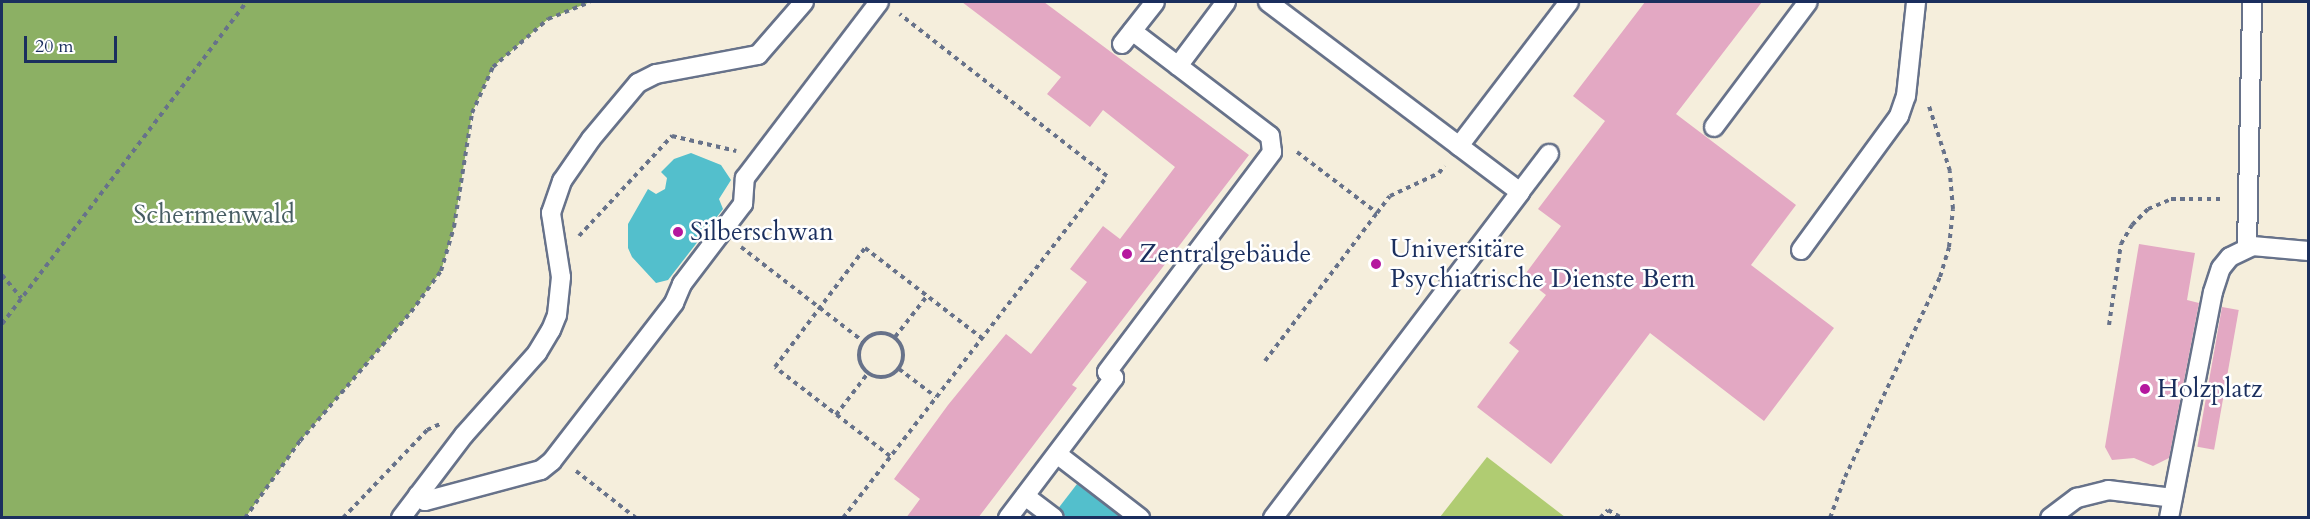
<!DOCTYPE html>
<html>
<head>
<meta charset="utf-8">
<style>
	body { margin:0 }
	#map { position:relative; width:2310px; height:519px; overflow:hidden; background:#f5eedc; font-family:Cardo,serif }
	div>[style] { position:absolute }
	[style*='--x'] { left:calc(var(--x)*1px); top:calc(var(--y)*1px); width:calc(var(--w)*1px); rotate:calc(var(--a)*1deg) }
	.green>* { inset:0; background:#b0cc72 }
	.forest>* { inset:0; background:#8cb064 }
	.water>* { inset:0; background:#53bfcc }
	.building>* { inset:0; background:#e3a8c3; transform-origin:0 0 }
	.path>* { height:4px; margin-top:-2px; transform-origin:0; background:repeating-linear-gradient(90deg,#67728a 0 4.5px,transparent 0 9px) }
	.path>.ring { margin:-2px; padding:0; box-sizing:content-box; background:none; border:4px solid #67728a; border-radius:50% }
	.roads { filter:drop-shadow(2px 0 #67728a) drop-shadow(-2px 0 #67728a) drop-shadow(0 2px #67728a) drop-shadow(0 -2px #67728a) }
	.lane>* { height:18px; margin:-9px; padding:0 9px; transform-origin:9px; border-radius:9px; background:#fff }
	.dots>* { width:16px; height:16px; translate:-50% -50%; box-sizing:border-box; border:3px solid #fff; border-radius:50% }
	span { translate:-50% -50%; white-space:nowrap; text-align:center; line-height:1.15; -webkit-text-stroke:5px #fff; paint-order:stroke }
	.park-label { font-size:26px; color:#485e64 }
	.poi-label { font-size:26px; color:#1b2f5e }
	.left { translate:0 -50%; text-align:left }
	.frame { position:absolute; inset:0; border:3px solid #1b2f5e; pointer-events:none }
	.scale { position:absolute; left:24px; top:36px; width:93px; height:27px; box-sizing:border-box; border:3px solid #1b2f5e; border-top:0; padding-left:8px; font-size:18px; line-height:21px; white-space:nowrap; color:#1b2f5e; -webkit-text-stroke:4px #fff; paint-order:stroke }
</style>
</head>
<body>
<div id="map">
	<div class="green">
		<i style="clip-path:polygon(1487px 457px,1565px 517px,1440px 517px)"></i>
	</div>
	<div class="forest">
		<i style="clip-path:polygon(2px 2px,590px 2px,548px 19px,493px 67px,472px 113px,454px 227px,441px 271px,411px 312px,300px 441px,245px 518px,2px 517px)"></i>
	</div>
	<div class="water">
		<i style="clip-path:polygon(691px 153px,721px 165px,731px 180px,719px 199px,723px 209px,668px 280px,656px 283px,632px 257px,628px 248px,628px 224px,648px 189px,656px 194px,665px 189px,667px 178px,661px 172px,674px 159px)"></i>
		<i style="clip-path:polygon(1077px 484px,1122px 517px,1067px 517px,1057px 510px)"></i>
	</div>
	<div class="building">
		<i style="clip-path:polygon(962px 2px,1044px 2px,1249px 155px,1072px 385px,1077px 388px,978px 518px,906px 518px,920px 499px,894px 479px,948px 405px,1006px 334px,1031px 354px,1087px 282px,1070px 269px,1103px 226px,1120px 239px,1175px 167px,1103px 110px,1090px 127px,1047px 94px,1061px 77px)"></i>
		<i style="clip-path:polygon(1645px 2px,1762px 2px,1676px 114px,1796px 205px,1751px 265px,1834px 328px,1764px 421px,1650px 333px,1551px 464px,1477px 407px,1519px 351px,1509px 343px,1546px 295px,1523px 277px,1561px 226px,1538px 209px,1605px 121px,1573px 96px)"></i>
		<i style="clip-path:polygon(2139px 244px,2195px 253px,2187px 300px,2199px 303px,2169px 458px,2153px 466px,2134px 458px,2112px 460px,2105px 447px)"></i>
		<i style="left:2222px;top:307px;width:17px;height:142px;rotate:10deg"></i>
	</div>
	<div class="path">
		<i style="--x:1297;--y:152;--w:101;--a:37.3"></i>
		<i style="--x:1377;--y:213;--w:21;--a:-53"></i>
		<i style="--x:1390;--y:196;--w:54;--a:-25.1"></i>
		<i style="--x:1439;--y:173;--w:9;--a:-54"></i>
		<i style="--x:579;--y:236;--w:137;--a:-47.1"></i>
		<i style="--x:672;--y:136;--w:66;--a:13.2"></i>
		<i style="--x:741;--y:247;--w:155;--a:37.7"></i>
		<i style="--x:2;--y:275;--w:30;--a:50"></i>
		<i style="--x:2;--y:324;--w:404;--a:-52.8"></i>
		<i style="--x:2109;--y:325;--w:82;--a:-81.6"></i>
		<i style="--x:2121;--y:244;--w:22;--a:-60"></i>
		<i style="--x:2132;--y:225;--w:23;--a:-45"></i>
		<i style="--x:2148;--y:209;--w:25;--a:-23"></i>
		<i style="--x:2171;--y:199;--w:52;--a:0"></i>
		<i class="ring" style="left:859px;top:333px;width:40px;height:40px"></i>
		<i style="--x:895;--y:337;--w:52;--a:-52"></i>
		<i style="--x:1265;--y:361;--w:186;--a:-52.9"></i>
		<i style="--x:899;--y:369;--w:46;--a:37.1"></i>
		<i style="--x:836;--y:415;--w:53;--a:-52.7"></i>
		<i style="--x:890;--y:456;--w:145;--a:-142.3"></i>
		<i style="--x:775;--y:367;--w:149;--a:-52.9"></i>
		<i style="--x:865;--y:248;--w:148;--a:37.6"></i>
		<i style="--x:576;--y:471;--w:76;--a:38.1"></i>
		<i style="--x:245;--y:518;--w:95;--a:-54.5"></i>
		<i style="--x:300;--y:441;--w:170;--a:-49.3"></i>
		<i style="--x:411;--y:312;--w:51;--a:-53.8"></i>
		<i style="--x:441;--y:271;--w:46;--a:-73.5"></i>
		<i style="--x:454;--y:227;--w:115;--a:-81"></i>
		<i style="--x:472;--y:113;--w:51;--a:-65.5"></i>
		<i style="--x:493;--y:67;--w:73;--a:-41.1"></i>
		<i style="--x:548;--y:19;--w:45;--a:-22"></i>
		<i style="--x:343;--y:518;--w:122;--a:-46.3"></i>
		<i style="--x:427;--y:430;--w:17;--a:-25"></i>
		<i style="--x:843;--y:518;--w:432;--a:-52.3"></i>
		<i style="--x:1107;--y:176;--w:263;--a:-142"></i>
		<i style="--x:1600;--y:518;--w:11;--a:-45"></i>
		<i style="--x:1608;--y:510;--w:16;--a:30"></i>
		<i style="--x:1830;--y:518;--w:44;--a:-69.9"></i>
		<i style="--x:1845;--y:477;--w:221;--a:-64.6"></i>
		<i style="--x:1940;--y:277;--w:31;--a:-73"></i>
		<i style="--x:1949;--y:247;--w:38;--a:-84"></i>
		<i style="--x:1953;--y:209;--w:38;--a:-95"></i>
		<i style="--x:1950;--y:171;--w:68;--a:-107.9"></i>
	</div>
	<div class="roads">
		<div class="lane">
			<i style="--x:1268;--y:2;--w:239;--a:37"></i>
			<i style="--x:1122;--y:44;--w:53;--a:-51.8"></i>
			<i style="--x:1178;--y:66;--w:80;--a:-53.1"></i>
			<i style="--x:1714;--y:127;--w:156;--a:-53.1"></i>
			<i style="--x:1520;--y:192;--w:48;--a:-52.7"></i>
			<i style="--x:2247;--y:247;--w:245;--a:-88.8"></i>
			<i style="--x:1801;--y:250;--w:166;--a:-53.8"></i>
			<i style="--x:1899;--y:116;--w:21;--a:-71"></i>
			<i style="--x:1906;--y:96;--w:95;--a:-83.9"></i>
			<i style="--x:1057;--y:454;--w:105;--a:37.6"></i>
			<i style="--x:418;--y:495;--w:9;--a:41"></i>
			<i style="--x:425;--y:501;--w:120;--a:-15"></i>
			<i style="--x:541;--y:470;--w:14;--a:-39"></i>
			<i style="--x:552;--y:461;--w:200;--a:-52.3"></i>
			<i style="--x:674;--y:303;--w:21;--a:-67"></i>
			<i style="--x:682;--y:284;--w:101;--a:-52.7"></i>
			<i style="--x:743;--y:204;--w:26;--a:-86"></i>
			<i style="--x:745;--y:178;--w:221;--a:-52.7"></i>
			<i style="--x:1025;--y:496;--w:36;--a:37"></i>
			<i style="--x:401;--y:518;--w:104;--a:-52.8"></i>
			<i style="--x:464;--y:435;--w:110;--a:-48.3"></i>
			<i style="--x:537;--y:353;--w:27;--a:-59"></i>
			<i style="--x:551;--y:330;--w:16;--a:-68"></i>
			<i style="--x:557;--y:315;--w:38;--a:-84"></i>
			<i style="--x:561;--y:277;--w:65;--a:-98.9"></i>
			<i style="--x:551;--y:213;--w:34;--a:-71"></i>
			<i style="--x:562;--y:181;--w:51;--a:-55.4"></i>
			<i style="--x:591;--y:139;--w:73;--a:-50"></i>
			<i style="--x:638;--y:83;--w:20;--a:-27"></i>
			<i style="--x:656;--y:74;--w:104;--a:-10.6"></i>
			<i style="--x:758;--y:55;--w:70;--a:-49"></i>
			<i style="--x:1008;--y:518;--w:176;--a:-52.9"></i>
			<i style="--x:1114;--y:378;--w:9;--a:-139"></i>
			<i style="--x:1107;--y:372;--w:275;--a:-53.1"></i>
			<i style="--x:1272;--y:152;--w:16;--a:-97"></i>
			<i style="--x:1270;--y:136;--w:173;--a:-142.7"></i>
			<i style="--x:1273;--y:518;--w:409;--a:-52.8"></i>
			<i style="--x:1520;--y:192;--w:76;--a:-143"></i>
			<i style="--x:1459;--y:146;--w:181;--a:-52.6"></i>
			<i style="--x:2050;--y:518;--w:34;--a:-37"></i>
			<i style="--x:2077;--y:498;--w:32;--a:-14"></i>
			<i style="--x:2108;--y:490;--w:65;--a:7"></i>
			<i style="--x:2169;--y:518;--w:230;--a:-79"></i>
			<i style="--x:2213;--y:292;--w:25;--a:-72"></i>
			<i style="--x:2221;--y:268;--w:14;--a:-51"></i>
			<i style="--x:2230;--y:257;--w:25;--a:-26"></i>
			<i style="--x:2253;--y:246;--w:55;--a:5.2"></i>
		</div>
	</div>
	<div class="dots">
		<i style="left:678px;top:232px;background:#b5179e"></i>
		<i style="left:1127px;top:254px;background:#b5179e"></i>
		<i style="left:1376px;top:264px;background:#b5179e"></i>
		<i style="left:2145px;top:389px;background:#b5179e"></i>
	</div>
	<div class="park-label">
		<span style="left:214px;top:215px">Schermenwald</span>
	</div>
	<div class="poi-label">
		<span class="left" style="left:690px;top:232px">Silberschwan</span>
		<span class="left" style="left:1390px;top:264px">Universitäre<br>Psychiatrische Dienste Bern</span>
		<span class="left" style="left:1139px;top:254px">Zentralgebäude</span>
		<span class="left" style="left:2157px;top:389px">Holzplatz</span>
	</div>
	<div class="frame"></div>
	<div class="scale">20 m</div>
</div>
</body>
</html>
